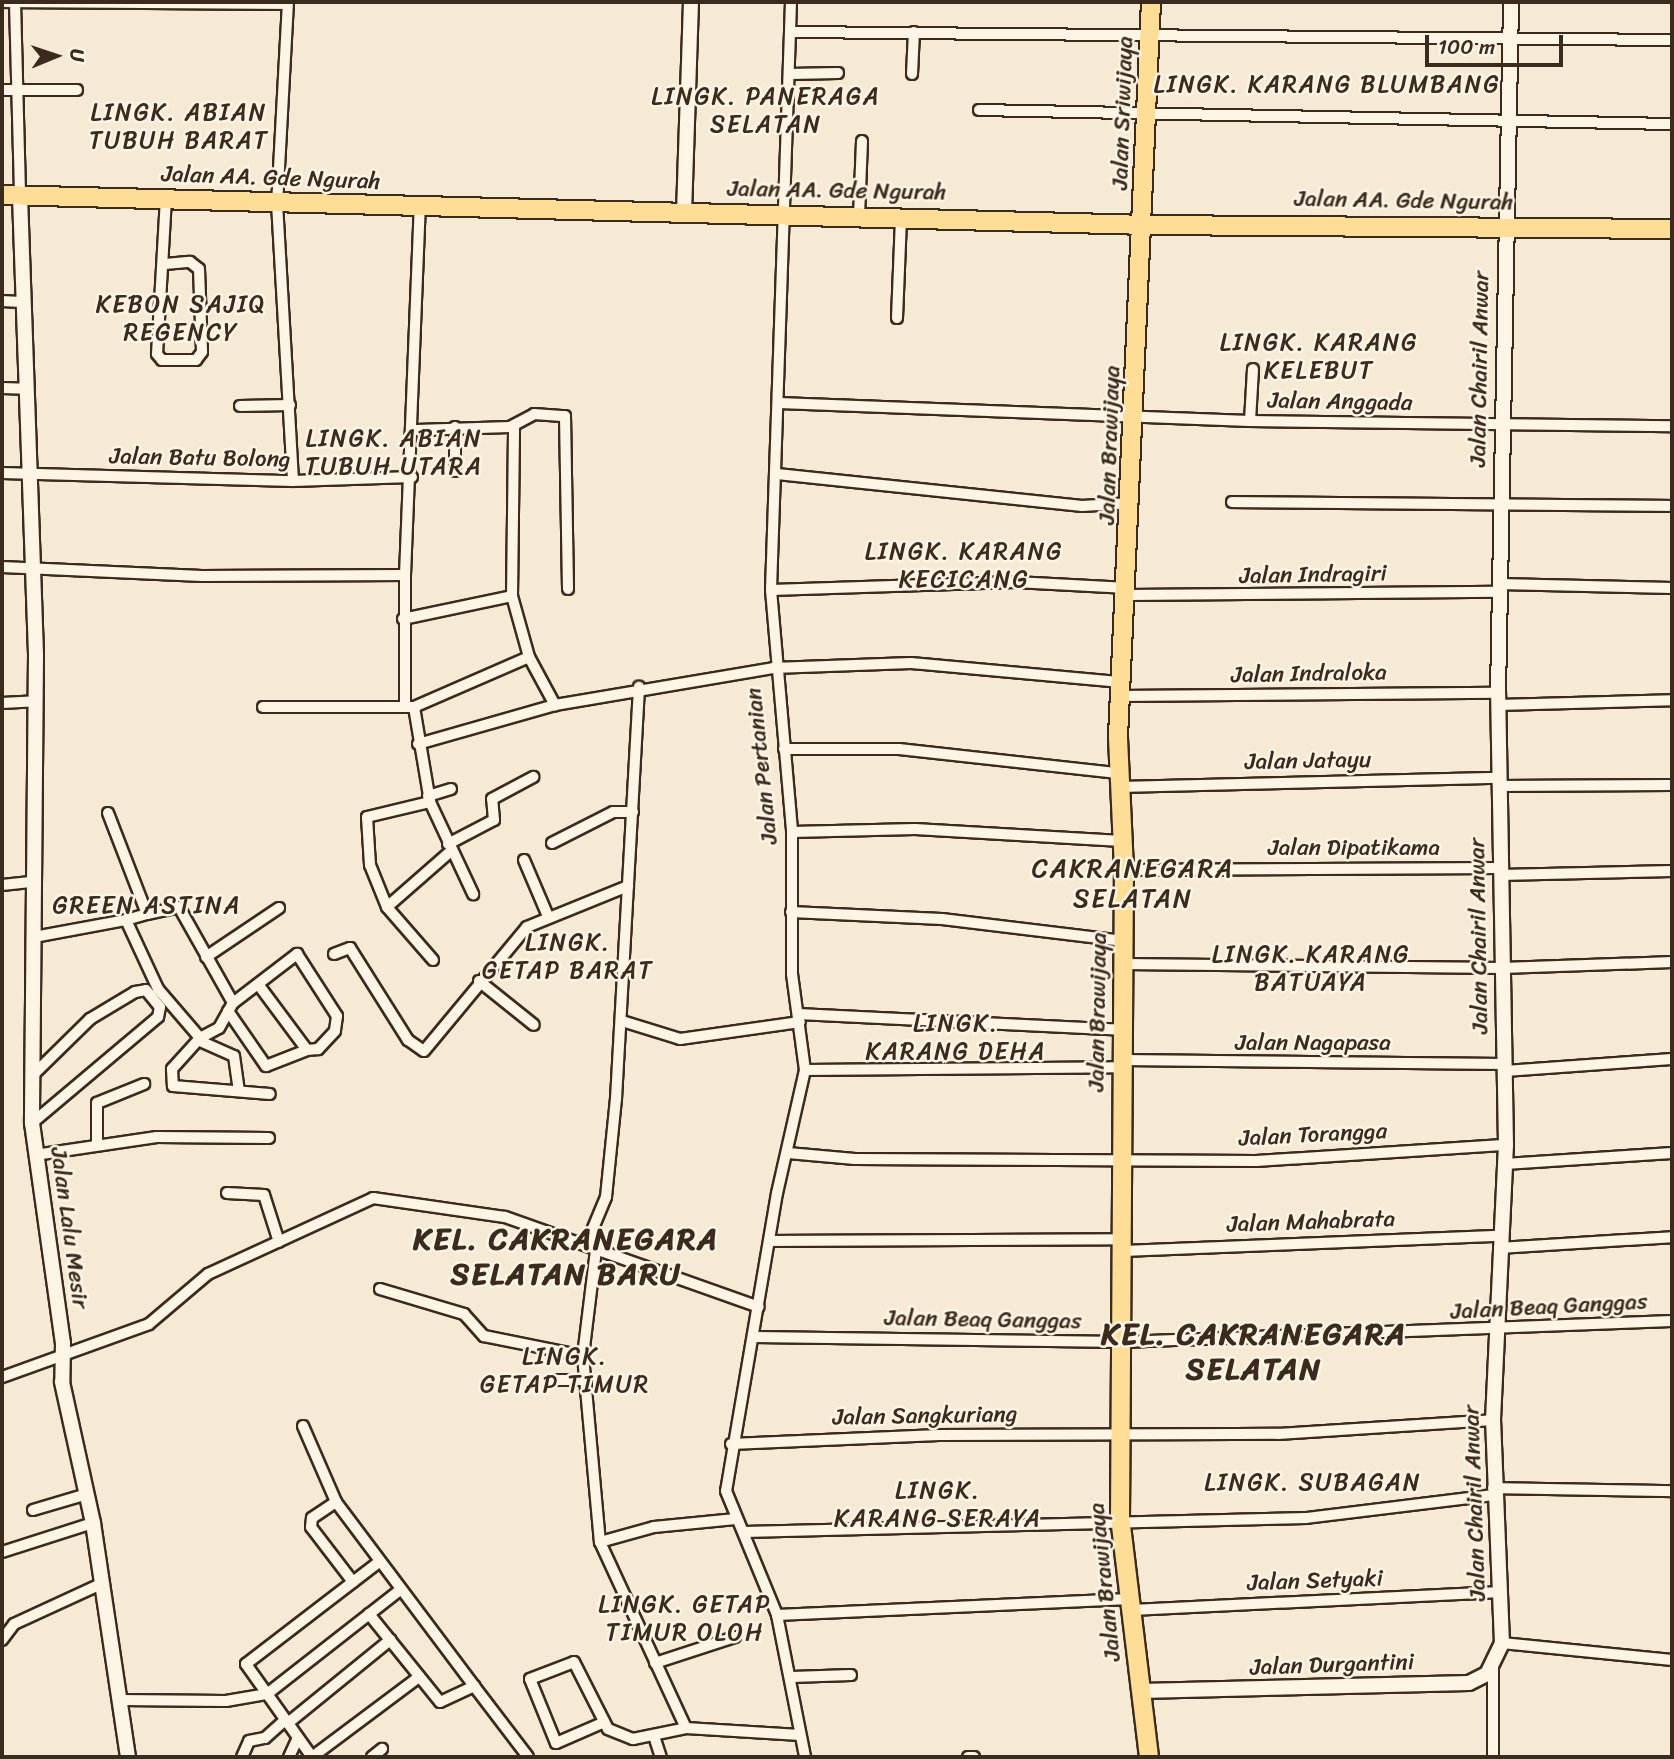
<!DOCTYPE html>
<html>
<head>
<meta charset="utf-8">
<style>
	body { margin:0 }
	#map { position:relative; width:1674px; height:1759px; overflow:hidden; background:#f7ead5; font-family:Sriracha,sans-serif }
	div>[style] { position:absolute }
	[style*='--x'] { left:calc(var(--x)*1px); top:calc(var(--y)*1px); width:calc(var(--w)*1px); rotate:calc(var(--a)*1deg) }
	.roads { filter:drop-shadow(2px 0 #3b2a1e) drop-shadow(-2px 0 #3b2a1e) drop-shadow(0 2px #3b2a1e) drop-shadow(0 -2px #3b2a1e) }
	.minor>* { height:10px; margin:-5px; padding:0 5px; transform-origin:5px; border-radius:5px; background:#fcf5e5 }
	.tertiary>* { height:14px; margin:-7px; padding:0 7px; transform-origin:7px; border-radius:7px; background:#fcf5e5 }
	.primary>* { height:18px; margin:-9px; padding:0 9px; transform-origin:9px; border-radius:9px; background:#fedd96 }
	span { translate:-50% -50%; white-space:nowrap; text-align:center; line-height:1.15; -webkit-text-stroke:5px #fcf5e5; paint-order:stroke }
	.street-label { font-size:23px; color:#3b2a1e }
	.neighbourhood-label { font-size:24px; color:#3b2a1e; letter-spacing:2px }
	.quarter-label { font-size:26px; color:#3b2a1e; letter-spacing:2px }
	.district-label { font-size:30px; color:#3b2a1e; font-weight:700; letter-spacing:2px }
	.frame { position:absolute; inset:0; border:4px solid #3b2a1e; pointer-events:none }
	.north { position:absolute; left:21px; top:21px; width:70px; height:70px; -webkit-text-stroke:5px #fcf5e5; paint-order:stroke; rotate:88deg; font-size:19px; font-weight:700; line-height:28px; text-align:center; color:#3b2a1e }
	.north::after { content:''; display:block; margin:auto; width:24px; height:32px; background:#3b2a1e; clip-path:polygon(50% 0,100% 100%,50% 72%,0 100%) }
	.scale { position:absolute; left:1425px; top:35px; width:138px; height:32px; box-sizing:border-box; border:4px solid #3b2a1e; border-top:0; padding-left:9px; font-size:21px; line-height:24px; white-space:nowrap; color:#3b2a1e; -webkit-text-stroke:5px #fcf5e5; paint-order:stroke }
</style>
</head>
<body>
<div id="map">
	<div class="roads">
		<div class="minor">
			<i style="--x:2;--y:2;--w:285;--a:0.4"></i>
			<i style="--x:15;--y:2;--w:194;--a:88.5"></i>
			<i style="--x:288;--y:2;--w:201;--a:93.1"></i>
			<i style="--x:277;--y:203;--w:278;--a:86.7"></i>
			<i style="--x:791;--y:2;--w:588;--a:91.95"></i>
			<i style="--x:771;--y:590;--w:243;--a:85"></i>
			<i style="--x:792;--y:832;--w:142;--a:90"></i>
			<i style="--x:792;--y:974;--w:97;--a:82.3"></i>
			<i style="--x:805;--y:1070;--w:126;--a:102.8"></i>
			<i style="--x:777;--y:1193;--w:302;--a:99.7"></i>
			<i style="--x:726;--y:1491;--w:134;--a:67.6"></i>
			<i style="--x:777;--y:1615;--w:145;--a:78.8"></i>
			<i style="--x:790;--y:32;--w:882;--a:0.52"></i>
			<i style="--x:789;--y:74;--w:49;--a:-1.2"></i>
			<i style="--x:912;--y:74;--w:42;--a:-87.3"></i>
			<i style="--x:2;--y:90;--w:75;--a:0"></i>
			<i style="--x:979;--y:110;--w:693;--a:1.16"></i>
			<i style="--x:859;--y:216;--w:75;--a:-87.7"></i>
			<i style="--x:165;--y:264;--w:25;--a:-5"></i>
			<i style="--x:190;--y:262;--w:11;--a:38"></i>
			<i style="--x:199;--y:269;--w:83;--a:87.9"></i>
			<i style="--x:202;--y:352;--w:10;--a:127"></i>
			<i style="--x:196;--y:360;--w:34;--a:180"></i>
			<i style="--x:162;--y:360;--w:8;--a:-130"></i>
			<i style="--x:157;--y:354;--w:156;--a:-86.7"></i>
			<i style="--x:2;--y:301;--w:19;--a:3"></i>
			<i style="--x:897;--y:318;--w:101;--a:-87.7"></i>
			<i style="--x:2;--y:388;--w:23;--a:2"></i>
			<i style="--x:779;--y:403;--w:471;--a:2.2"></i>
			<i style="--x:1250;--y:421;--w:422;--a:0.7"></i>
			<i style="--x:240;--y:406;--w:50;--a:-1.1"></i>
			<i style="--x:1250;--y:421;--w:52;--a:-86.7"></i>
			<i style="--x:416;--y:430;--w:94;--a:-1.8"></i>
			<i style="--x:510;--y:427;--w:27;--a:-28"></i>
			<i style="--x:534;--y:414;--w:31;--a:4"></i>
			<i style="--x:565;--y:416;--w:173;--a:89"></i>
			<i style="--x:455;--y:471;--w:44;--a:-90"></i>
			<i style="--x:2;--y:473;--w:291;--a:1.6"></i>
			<i style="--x:293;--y:481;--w:119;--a:-1.9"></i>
			<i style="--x:777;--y:474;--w:307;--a:6"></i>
			<i style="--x:1082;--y:506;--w:50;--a:-3.4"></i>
			<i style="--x:1232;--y:502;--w:440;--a:0.5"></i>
			<i style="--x:2;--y:567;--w:200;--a:2.6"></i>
			<i style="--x:202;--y:576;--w:203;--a:-0.3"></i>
			<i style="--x:405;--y:575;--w:369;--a:-87.7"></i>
			<i style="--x:1499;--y:584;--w:173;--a:1.3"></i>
			<i style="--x:771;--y:590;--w:244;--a:-1.9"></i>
			<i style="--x:1015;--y:582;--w:113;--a:3"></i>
			<i style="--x:1128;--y:595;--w:371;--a:-0.5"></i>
			<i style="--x:512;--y:596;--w:170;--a:-89.3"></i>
			<i style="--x:512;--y:596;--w:63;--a:74.4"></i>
			<i style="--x:403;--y:619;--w:111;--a:-11.9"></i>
			<i style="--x:1120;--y:696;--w:378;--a:-0.5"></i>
			<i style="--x:2;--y:703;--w:33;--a:-3"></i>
			<i style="--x:405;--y:705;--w:130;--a:-90"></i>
			<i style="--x:1498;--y:705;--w:174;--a:-1.6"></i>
			<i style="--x:263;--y:707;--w:151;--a:0"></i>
			<i style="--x:414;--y:707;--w:125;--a:-23.5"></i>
			<i style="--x:529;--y:657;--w:55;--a:61.6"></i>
			<i style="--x:555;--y:705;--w:221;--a:-9.6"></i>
			<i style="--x:773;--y:668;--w:138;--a:-2.1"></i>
			<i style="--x:911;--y:663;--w:211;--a:5.2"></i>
			<i style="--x:414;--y:707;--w:96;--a:80.4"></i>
			<i style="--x:430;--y:802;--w:102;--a:64.9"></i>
			<i style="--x:418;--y:744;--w:142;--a:-15.9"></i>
			<i style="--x:784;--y:749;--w:115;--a:0"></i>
			<i style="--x:899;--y:749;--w:220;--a:6.3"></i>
			<i style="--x:1499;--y:786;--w:173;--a:-0.3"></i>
			<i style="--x:1119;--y:787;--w:380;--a:-1.4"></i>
			<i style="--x:428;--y:796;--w:24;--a:-17"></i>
			<i style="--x:108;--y:813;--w:108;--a:68.9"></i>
			<i style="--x:147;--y:914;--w:22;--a:164"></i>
			<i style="--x:792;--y:832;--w:123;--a:-1.4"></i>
			<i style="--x:915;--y:829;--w:207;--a:3.3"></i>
			<i style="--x:552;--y:843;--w:68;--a:-26.9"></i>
			<i style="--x:613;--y:812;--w:20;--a:0"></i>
			<i style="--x:448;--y:844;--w:52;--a:-27.6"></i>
			<i style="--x:494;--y:820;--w:21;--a:-95"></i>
			<i style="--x:492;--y:799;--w:47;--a:-28.2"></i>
			<i style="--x:524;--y:860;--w:59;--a:66.9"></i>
			<i style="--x:1124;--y:870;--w:376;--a:-0.3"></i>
			<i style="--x:1500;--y:875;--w:172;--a:-1.3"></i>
			<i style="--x:2;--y:885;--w:31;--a:-6"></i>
			<i style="--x:387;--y:907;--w:45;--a:-112"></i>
			<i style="--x:370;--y:865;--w:48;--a:-93.6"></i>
			<i style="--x:367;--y:817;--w:65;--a:-13.4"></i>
			<i style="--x:791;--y:912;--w:151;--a:2.7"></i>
			<i style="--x:942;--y:919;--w:183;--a:6.9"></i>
			<i style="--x:147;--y:914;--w:33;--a:-12"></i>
			<i style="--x:179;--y:907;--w:110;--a:60.6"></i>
			<i style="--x:34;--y:937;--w:94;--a:-10.5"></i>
			<i style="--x:126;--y:920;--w:76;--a:65.1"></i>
			<i style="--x:158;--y:989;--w:65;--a:49.4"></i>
			<i style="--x:200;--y:1038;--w:42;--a:132.1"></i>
			<i style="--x:172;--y:1069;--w:17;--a:87"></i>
			<i style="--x:173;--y:1086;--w:97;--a:4.7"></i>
			<i style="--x:334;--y:954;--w:17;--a:-21"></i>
			<i style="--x:350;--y:948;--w:109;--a:57.8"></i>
			<i style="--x:408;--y:1040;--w:19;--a:35"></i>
			<i style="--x:424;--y:1051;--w:161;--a:-50.3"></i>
			<i style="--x:527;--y:927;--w:109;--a:-22.1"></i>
			<i style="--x:206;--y:957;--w:88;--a:-33.9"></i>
			<i style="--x:433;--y:960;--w:70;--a:-131"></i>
			<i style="--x:387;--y:907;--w:85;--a:-41.2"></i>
			<i style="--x:1123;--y:964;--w:379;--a:0.6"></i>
			<i style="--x:1502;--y:968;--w:170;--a:-2"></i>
			<i style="--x:479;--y:981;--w:70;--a:38.7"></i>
			<i style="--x:228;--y:1011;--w:67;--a:55.4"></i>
			<i style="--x:266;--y:1066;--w:44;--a:-21.3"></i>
			<i style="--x:798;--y:1014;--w:324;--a:2.8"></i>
			<i style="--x:622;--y:1021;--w:61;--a:17.2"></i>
			<i style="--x:680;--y:1039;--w:121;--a:-8.1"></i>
			<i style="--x:200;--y:1038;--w:21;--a:-28"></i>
			<i style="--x:219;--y:1028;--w:29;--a:-61"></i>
			<i style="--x:233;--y:1003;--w:81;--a:-37.4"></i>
			<i style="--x:297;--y:954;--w:74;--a:57.2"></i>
			<i style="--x:337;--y:1016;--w:15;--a:98"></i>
			<i style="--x:335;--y:1031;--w:25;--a:133"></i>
			<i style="--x:318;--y:1049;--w:11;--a:175"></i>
			<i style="--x:307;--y:1050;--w:82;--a:-126.6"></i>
			<i style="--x:200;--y:1041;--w:37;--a:24"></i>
			<i style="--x:234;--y:1056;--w:35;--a:82"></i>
			<i style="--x:1122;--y:1060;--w:382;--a:0.6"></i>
			<i style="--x:805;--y:1070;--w:317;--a:-0.5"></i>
			<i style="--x:1505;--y:1071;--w:167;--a:-4.1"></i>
			<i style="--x:31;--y:1077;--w:83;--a:-44.5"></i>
			<i style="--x:90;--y:1019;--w:52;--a:-31"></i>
			<i style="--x:135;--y:992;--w:11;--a:-10"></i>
			<i style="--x:146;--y:990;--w:22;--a:51"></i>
			<i style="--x:160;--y:1007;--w:10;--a:101"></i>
			<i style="--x:158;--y:1017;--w:165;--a:139.9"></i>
			<i style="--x:97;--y:1144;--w:41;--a:-90"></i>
			<i style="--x:97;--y:1103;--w:51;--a:-22"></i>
			<i style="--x:788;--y:1153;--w:67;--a:5.1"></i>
			<i style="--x:855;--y:1159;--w:401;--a:0.3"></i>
			<i style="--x:1256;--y:1161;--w:251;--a:-3.7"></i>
			<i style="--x:35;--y:1155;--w:123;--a:-8.4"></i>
			<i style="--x:157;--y:1137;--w:112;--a:0.5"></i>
			<i style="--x:1505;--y:1164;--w:167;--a:-3.8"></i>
			<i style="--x:227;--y:1193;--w:37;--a:3"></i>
			<i style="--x:264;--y:1195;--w:49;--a:72.3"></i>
			<i style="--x:769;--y:1241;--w:353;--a:-0.3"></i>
			<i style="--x:586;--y:1245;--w:52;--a:-67.4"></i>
			<i style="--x:606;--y:1197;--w:99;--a:-84.2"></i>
			<i style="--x:616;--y:1099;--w:413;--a:-86.8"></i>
			<i style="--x:1499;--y:1248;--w:173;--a:-3.6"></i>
			<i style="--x:596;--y:1250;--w:107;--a:97"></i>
			<i style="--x:583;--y:1356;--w:187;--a:84.8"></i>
			<i style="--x:600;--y:1542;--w:205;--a:65.2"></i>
			<i style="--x:686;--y:1728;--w:114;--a:3.5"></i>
			<i style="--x:1123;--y:1251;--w:377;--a:-2.3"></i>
			<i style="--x:380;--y:1289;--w:88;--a:16.6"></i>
			<i style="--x:464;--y:1314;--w:30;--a:48"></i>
			<i style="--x:484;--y:1336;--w:101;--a:11.4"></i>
			<i style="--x:755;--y:1337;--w:367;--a:0.8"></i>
			<i style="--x:1122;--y:1342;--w:550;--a:-2.19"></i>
			<i style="--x:2;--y:1377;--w:156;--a:-19.8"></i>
			<i style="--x:149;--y:1324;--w:77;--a:-40.3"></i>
			<i style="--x:208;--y:1274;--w:182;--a:-24.7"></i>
			<i style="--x:373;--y:1198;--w:133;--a:8.2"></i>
			<i style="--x:505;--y:1217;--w:269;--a:19.5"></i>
			<i style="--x:553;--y:1380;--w:31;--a:0"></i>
			<i style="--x:303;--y:1426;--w:83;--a:66.5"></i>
			<i style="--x:731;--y:1444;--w:208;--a:-2.5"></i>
			<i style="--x:939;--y:1435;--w:339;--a:-0.2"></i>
			<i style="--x:1278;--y:1434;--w:215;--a:-3.7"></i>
			<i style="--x:1493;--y:1488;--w:179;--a:1"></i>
			<i style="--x:33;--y:1510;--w:56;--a:-16.5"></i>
			<i style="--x:744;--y:1532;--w:562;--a:-1.43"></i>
			<i style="--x:1306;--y:1518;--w:188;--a:-7"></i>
			<i style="--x:600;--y:1542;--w:56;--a:-15.5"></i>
			<i style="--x:654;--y:1527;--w:82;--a:-5.6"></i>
			<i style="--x:2;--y:1552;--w:96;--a:-17.7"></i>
			<i style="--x:353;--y:1582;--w:69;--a:-127.4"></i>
			<i style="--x:311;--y:1527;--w:9;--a:-84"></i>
			<i style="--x:312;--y:1518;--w:29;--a:-34"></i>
			<i style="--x:336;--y:1502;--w:230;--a:53.1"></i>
			<i style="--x:1132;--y:1610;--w:369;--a:-2.8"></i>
			<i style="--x:369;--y:1614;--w:113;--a:51.1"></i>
			<i style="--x:440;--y:1702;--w:38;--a:-25"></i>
			<i style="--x:474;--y:1686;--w:89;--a:52.7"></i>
			<i style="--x:777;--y:1615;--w:353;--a:-2.6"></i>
			<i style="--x:2;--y:1640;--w:20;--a:-53"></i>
			<i style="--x:14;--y:1624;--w:96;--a:-24.7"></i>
			<i style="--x:1502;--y:1643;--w:171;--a:5.7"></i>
			<i style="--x:655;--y:1663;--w:84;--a:-18"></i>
			<i style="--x:1493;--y:1664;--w:93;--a:90"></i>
			<i style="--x:792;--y:1677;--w:59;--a:-1.9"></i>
			<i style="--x:120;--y:1700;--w:106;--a:0.5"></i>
			<i style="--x:226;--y:1701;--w:42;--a:-9.7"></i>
			<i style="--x:267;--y:1694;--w:167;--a:-38"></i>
			<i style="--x:288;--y:1723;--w:132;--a:-39.1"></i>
			<i style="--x:600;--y:1724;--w:48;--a:156.6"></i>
			<i style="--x:556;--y:1743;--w:69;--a:-112.1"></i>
			<i style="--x:530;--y:1679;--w:47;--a:-21.1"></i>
			<i style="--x:574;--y:1662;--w:75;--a:63.1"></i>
			<i style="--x:608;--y:1729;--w:27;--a:22"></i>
			<i style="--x:633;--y:1739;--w:54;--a:-11.7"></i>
			<i style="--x:654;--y:1736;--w:22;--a:72"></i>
			<i style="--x:242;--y:1757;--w:17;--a:-66"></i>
			<i style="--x:249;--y:1741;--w:16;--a:-11"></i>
			<i style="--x:265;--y:1738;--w:27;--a:-42"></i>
			<i style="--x:289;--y:1757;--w:21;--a:-65"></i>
			<i style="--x:312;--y:1757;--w:114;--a:-125.4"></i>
			<i style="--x:246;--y:1664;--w:168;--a:-37.5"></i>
			<i style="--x:312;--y:1757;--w:134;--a:-36.8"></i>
			<i style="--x:372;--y:1757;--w:13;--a:-39"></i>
			<i style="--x:968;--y:1757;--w:6;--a:0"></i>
		</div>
		<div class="tertiary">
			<i style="--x:20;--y:196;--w:459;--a:88"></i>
			<i style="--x:36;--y:655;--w:468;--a:90.5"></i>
			<i style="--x:32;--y:1123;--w:222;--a:82"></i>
			<i style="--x:63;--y:1343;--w:39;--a:91"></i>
			<i style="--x:62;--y:1382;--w:144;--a:77.6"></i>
			<i style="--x:93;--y:1523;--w:237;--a:81.5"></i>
			<i style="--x:684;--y:213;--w:211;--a:-88.1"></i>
			<i style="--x:1141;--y:1691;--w:328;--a:-1.4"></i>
			<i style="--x:1469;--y:1683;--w:20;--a:-27"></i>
			<i style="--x:1487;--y:1674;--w:34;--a:-64"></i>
			<i style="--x:1502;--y:1643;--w:223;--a:-92.3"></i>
			<i style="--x:1493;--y:1420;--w:275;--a:-87.3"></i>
			<i style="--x:1506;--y:1145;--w:452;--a:-91"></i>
			<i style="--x:1498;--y:693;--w:691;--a:-88.92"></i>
		</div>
		<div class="primary">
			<i style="--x:2;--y:195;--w:1142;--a:1.5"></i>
			<i style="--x:1144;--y:225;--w:528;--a:0.43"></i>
			<i style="--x:1149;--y:1757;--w:241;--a:-96.9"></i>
			<i style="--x:1120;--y:1518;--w:648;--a:-89.65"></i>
			<i style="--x:1124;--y:870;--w:133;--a:-92.6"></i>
			<i style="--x:1118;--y:737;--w:736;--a:-87.43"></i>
		</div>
	</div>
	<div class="street-label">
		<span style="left:1123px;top:113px;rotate:-88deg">Jalan Sriwijaya</span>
		<span style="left:271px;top:178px;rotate:2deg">Jalan AA. Gde Ngurah</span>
		<span style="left:837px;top:191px;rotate:1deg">Jalan AA. Gde Ngurah</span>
		<span style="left:1404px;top:201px;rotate:1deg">Jalan AA. Gde Ngurah</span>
		<span style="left:1480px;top:369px;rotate:-89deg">Jalan Chairil Anwar</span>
		<span style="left:1340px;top:402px;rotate:1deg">Jalan Anggada</span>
		<span style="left:1110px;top:445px;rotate:-88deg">Jalan Brawijaya</span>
		<span style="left:200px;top:458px;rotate:1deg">Jalan Batu Bolong</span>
		<span style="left:1313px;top:575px;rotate:-1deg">Jalan Indragiri</span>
		<span style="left:1309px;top:674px;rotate:-1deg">Jalan Indraloka</span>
		<span style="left:1308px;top:761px;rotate:-1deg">Jalan Jatayu</span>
		<span style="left:762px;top:766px;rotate:-96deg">Jalan Pertanian</span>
		<span style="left:1354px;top:848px">Jalan Dipatikama</span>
		<span style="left:1479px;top:936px;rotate:-91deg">Jalan Chairil Anwar</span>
		<span style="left:1098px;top:1012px;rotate:-89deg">Jalan Brawijaya</span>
		<span style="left:1313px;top:1043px">Jalan Nagapasa</span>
		<span style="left:1313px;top:1135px;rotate:-3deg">Jalan Torangga</span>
		<span style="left:1311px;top:1222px;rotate:-2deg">Jalan Mahabrata</span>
		<span style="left:69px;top:1228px;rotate:82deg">Jalan Lalu Mesir</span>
		<span style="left:1549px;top:1307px;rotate:-3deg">Jalan Beaq Ganggas</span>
		<span style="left:983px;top:1320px;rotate:1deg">Jalan Beaq Ganggas</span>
		<span style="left:925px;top:1416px;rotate:-1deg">Jalan Sangkuriang</span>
		<span style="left:1475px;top:1503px;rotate:-92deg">Jalan Chairil Anwar</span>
		<span style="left:1315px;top:1581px;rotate:-2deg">Jalan Setyaki</span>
		<span style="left:1105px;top:1582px;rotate:-96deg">Jalan Brawijaya</span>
		<span style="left:1332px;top:1665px;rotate:-2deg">Jalan Durgantini</span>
	</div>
	<div class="neighbourhood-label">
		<span style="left:1327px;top:85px">LINGK. KARANG BLUMBANG</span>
		<span style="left:766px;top:111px">LINGK. PANERAGA<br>SELATAN</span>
		<span style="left:179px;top:127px">LINGK. ABIAN<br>TUBUH BARAT</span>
		<span style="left:181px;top:319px">KEBON SAJIQ<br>REGENCY</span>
		<span style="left:1319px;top:357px">LINGK. KARANG<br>KELEBUT</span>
		<span style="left:394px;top:453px">LINGK. ABIAN<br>TUBUH UTARA</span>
		<span style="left:964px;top:566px">LINGK. KARANG<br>KECICANG</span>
		<span style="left:147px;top:906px">GREEN ASTINA</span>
		<span style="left:568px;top:957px">LINGK.<br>GETAP BARAT</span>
		<span style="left:1311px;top:969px">LINGK. KARANG<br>BATUAYA</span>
		<span style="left:956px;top:1038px">LINGK.<br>KARANG DEHA</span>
		<span style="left:565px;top:1371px">LINGK.<br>GETAP TIMUR</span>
		<span style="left:1313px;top:1483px">LINGK. SUBAGAN</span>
		<span style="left:938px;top:1505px">LINGK.<br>KARANG SERAYA</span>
		<span style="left:685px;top:1619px">LINGK. GETAP<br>TIMUR OLOH</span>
	</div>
	<div class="quarter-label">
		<span style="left:1133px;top:884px">CAKRANEGARA<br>SELATAN</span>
	</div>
	<div class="district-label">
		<span style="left:566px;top:1256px">KEL. CAKRANEGARA<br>SELATAN BARU</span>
		<span style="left:1254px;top:1351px">KEL. CAKRANEGARA<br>SELATAN</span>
	</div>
	<div class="frame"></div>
	<div class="north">U</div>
	<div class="scale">100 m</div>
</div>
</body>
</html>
